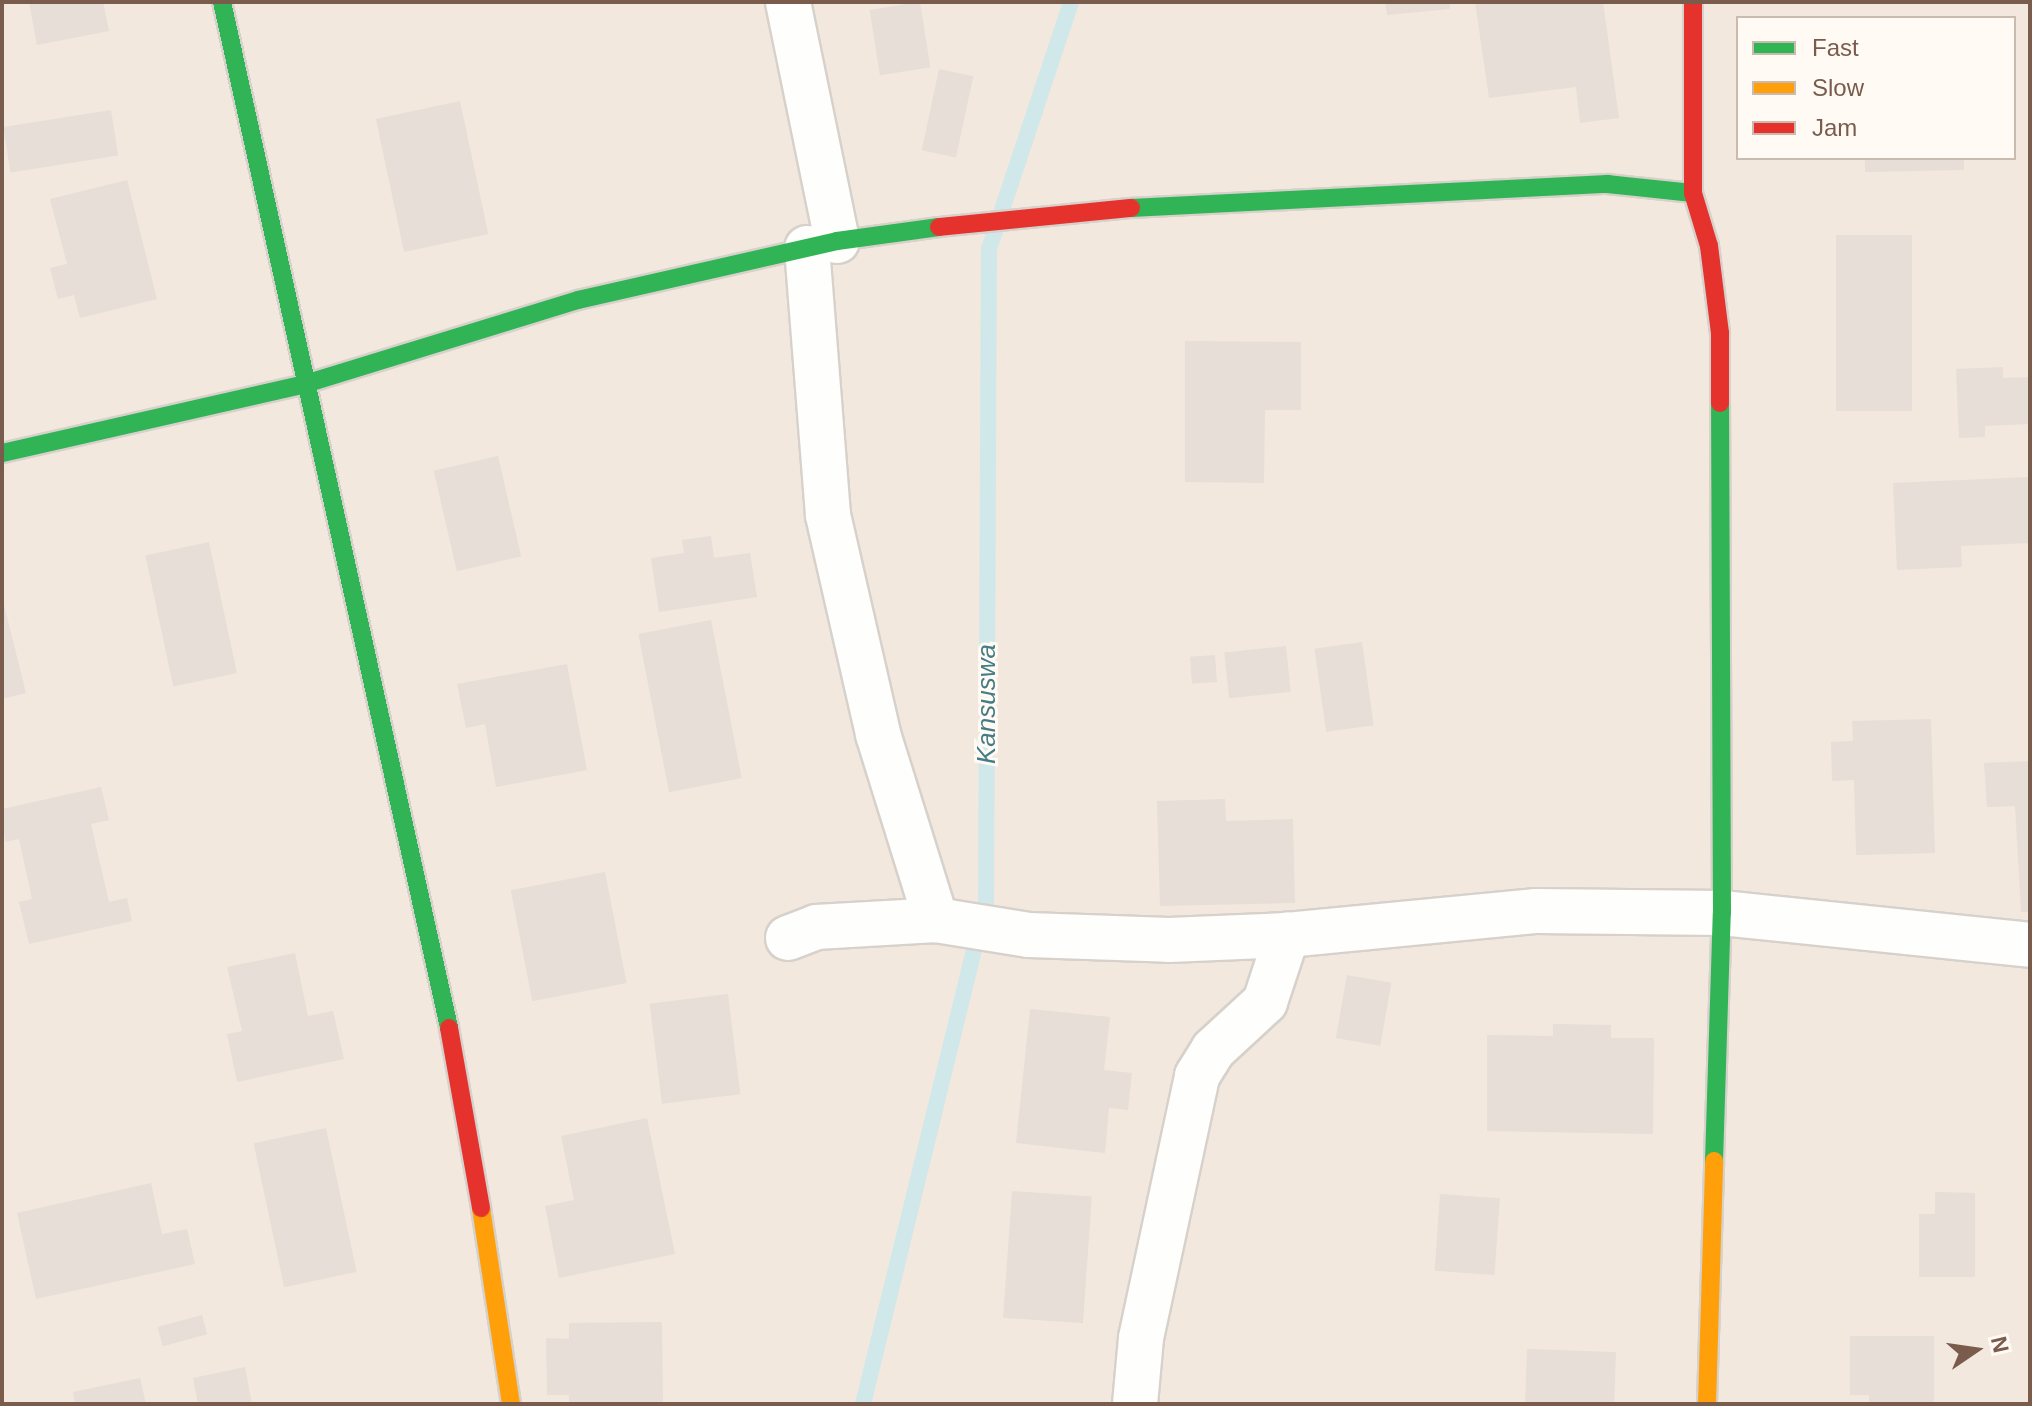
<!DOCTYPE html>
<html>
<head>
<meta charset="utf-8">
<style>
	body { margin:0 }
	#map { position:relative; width:2032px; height:1406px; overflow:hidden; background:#f9f5f0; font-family:Helvetica,sans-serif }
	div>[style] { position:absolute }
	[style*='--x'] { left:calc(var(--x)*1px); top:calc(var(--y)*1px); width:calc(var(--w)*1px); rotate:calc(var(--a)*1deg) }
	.residential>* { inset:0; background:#f2e8de }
	.stream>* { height:16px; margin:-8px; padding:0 8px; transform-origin:8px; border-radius:8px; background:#d0e8ea }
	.building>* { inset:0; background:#e6ded7; transform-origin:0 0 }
	.roads { filter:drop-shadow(2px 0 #d7d1cb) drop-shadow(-2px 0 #d7d1cb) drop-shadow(0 2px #d7d1cb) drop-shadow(0 -2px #d7d1cb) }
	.street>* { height:44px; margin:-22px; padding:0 22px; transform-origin:22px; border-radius:22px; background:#fefefd }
	.fast>* { height:18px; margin:-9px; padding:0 9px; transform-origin:9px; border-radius:9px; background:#30b455 }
	.slow>* { height:18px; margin:-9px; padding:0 9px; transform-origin:9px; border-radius:9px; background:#ff9f0a }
	.jam>* { height:18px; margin:-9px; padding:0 9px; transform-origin:9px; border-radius:9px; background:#e5322d }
	span { translate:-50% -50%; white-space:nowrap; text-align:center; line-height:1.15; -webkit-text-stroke:6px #fffaf3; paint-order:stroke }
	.water-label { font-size:26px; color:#437c86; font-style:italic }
	.frame { position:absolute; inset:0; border:4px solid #7a5c4d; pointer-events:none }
	.legend { position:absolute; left:1736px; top:16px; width:280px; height:144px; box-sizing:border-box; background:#fffaf3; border:2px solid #cabbb1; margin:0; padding:10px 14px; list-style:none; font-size:24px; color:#7a5c4d }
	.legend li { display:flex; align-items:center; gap:16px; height:40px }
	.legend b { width:40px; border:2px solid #cabbb1 }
	.north { position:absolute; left:1936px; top:1310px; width:80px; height:80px; -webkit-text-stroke:6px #fffaf3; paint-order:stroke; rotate:77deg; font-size:22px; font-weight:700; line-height:32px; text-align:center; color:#7a5c4d }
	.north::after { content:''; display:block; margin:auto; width:28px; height:36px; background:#7a5c4d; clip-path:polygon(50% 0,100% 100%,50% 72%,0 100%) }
</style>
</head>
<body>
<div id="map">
	<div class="residential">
		<i style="clip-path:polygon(evenodd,2px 2px,2030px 2px,2030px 1404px,2px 1404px,2px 2px,1738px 18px,2014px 18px,2014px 158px,1738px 158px,1738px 18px)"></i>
	</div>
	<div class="stream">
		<i style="--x:863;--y:1404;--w:518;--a:-76.26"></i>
		<i style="--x:986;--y:901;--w:652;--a:-89.74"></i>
		<i style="--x:989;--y:249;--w:260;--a:-71.6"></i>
	</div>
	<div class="building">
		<i style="clip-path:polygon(29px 2px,103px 2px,109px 31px,37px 45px)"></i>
		<i style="left:920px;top:2px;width:66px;height:51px;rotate:81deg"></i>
		<i style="clip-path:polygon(1385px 2px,1450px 2px,1450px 9px,1387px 15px)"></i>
		<i style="clip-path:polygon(1475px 2px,1603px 2px,1619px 118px,1580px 123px,1576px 87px,1489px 98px)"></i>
		<i style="left:939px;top:69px;width:35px;height:83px;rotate:12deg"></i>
		<i style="left:460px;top:101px;width:136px;height:86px;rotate:78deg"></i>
		<i style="left:111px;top:110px;width:46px;height:109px;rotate:81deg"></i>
		<i style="clip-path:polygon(1865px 158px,1964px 158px,1964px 170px,1865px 172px)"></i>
		<i style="clip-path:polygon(127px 180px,157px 299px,80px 318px,74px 295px,58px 299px,50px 268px,67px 264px,50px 199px)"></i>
		<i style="left:1836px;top:235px;width:76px;height:176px"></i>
		<i style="clip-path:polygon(1185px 341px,1301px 342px,1301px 410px,1265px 410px,1264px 483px,1185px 482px)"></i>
		<i style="clip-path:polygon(2003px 367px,2003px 378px,2030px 377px,2030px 424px,1985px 426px,1985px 437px,1959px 438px,1956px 369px)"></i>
		<i style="left:498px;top:456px;width:103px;height:66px;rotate:77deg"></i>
		<i style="clip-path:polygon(2030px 477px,2030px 543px,1961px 546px,1962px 567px,1897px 570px,1893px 483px)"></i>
		<i style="clip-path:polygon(711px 536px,714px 558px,750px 553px,757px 597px,659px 612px,651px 558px,684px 553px,682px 540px)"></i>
		<i style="left:209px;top:542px;width:134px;height:65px;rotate:78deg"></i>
		<i style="clip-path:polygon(2px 597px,26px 693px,2px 699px)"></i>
		<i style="left:711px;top:620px;width:161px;height:74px;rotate:79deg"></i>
		<i style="left:1362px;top:642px;width:84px;height:48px;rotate:82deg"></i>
		<i style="left:1286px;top:646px;width:46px;height:62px;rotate:84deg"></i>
		<i style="left:1215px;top:655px;width:27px;height:25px;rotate:86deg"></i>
		<i style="clip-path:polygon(567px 664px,587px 770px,496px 787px,485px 724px,466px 728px,457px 684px)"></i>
		<i style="clip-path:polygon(1931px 719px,1935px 853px,1856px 855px,1854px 780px,1832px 781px,1831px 742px,1853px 741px,1852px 721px)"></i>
		<i style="clip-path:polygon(2030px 761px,2030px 912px,2021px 912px,2015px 806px,1987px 807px,1984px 763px)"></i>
		<i style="clip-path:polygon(101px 787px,109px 820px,91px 824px,109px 902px,127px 898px,132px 921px,29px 944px,19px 902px,32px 899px,19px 839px,5px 842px,2px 809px)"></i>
		<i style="clip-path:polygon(1225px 799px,1226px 821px,1293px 819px,1295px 903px,1160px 906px,1157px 801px)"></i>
		<i style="left:605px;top:872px;width:113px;height:96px;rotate:79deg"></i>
		<i style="clip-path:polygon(295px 953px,308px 1016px,333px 1011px,344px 1059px,237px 1082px,227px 1034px,242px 1031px,227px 967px)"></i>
		<i style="left:1347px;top:975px;width:45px;height:64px;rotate:10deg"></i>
		<i style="left:728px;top:994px;width:101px;height:79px;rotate:83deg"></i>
		<i style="clip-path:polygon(1030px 1009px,1110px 1017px,1104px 1070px,1132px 1073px,1128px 1110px,1109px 1108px,1105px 1153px,1016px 1143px)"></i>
		<i style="clip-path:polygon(1553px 1024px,1611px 1025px,1611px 1038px,1654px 1038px,1653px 1134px,1487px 1131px,1487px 1035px,1553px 1036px)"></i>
		<i style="clip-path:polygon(647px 1118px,675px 1254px,559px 1278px,545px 1206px,574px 1200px,561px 1136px)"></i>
		<i style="left:326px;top:1128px;width:147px;height:74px;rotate:78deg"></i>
		<i style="clip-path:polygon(151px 1183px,162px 1234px,187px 1229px,195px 1264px,36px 1299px,17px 1213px)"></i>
		<i style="left:1012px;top:1191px;width:80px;height:127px;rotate:4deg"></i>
		<i style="clip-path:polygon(1935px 1192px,1975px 1193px,1975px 1277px,1919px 1277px,1919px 1214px,1935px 1214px)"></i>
		<i style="left:1440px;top:1194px;width:60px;height:77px;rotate:4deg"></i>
		<i style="left:202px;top:1315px;width:20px;height:46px;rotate:75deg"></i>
		<i style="clip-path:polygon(662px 1322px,663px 1404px,569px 1404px,569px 1395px,547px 1395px,546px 1338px,569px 1339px,569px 1323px)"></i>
		<i style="clip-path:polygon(1850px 1336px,1934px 1336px,1934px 1404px,1869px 1404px,1869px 1395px,1850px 1395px)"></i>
		<i style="left:1527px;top:1349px;width:89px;height:55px;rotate:2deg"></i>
		<i style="clip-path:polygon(245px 1367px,252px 1404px,198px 1404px,193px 1378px)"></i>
		<i style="clip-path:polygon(140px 1378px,146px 1404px,75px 1404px,73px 1392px)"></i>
	</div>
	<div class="roads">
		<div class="street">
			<i style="--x:788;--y:2;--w:244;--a:78.4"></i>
			<i style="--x:807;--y:248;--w:268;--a:85.5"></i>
			<i style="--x:828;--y:515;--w:225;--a:77.1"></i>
			<i style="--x:878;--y:734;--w:195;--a:72.7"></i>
			<i style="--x:788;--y:938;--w:30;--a:-21"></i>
			<i style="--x:816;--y:927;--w:120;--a:-3.3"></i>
			<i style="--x:936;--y:920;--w:94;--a:9.2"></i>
			<i style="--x:1029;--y:935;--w:140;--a:2"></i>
			<i style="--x:1169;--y:940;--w:118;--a:-2.4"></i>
			<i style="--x:1287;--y:935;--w:251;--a:-5.5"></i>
			<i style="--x:1537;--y:911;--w:185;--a:0.6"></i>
			<i style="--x:1722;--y:913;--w:310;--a:5.9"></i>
			<i style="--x:1135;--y:1404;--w:66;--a:-84.8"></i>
			<i style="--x:1141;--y:1338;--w:268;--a:-77.9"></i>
			<i style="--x:1197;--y:1076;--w:31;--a:-58"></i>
			<i style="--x:1213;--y:1050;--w:71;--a:-42.7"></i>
			<i style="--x:1265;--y:1002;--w:71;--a:-71.8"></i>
		</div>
		<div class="fast">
			<i style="--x:222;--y:2;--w:1051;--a:77.52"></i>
			<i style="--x:1131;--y:208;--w:477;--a:-2.9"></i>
			<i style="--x:1607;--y:184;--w:86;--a:6"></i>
			<i style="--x:2;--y:453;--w:311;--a:-12.8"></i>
			<i style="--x:305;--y:384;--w:286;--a:-17.1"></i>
			<i style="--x:578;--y:300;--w:266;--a:-12.8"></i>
			<i style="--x:837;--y:241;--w:103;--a:-7.8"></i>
			<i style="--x:1714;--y:1161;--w:248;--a:-88.2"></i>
			<i style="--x:1722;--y:913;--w:510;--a:-90.22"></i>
		</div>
		<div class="slow">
			<i style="--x:481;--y:1208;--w:198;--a:81.3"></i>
			<i style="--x:1707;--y:1404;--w:243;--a:-88.3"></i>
		</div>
		<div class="jam">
			<i style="--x:1693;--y:2;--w:191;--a:90"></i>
			<i style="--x:1693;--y:193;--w:55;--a:73.2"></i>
			<i style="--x:1709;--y:246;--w:88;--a:82.8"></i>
			<i style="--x:1720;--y:333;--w:70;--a:90"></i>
			<i style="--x:939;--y:227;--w:193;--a:-5.7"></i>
			<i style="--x:449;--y:1028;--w:183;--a:79.9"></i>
		</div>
	</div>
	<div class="water-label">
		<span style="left:987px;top:704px;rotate:-90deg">Kansuswa</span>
	</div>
	<div class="frame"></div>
	<ul class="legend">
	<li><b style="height:10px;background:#30b455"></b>Fast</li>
	<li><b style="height:10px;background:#ff9f0a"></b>Slow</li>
	<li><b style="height:10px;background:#e5322d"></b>Jam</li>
	</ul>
	<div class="north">N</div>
</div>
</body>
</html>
